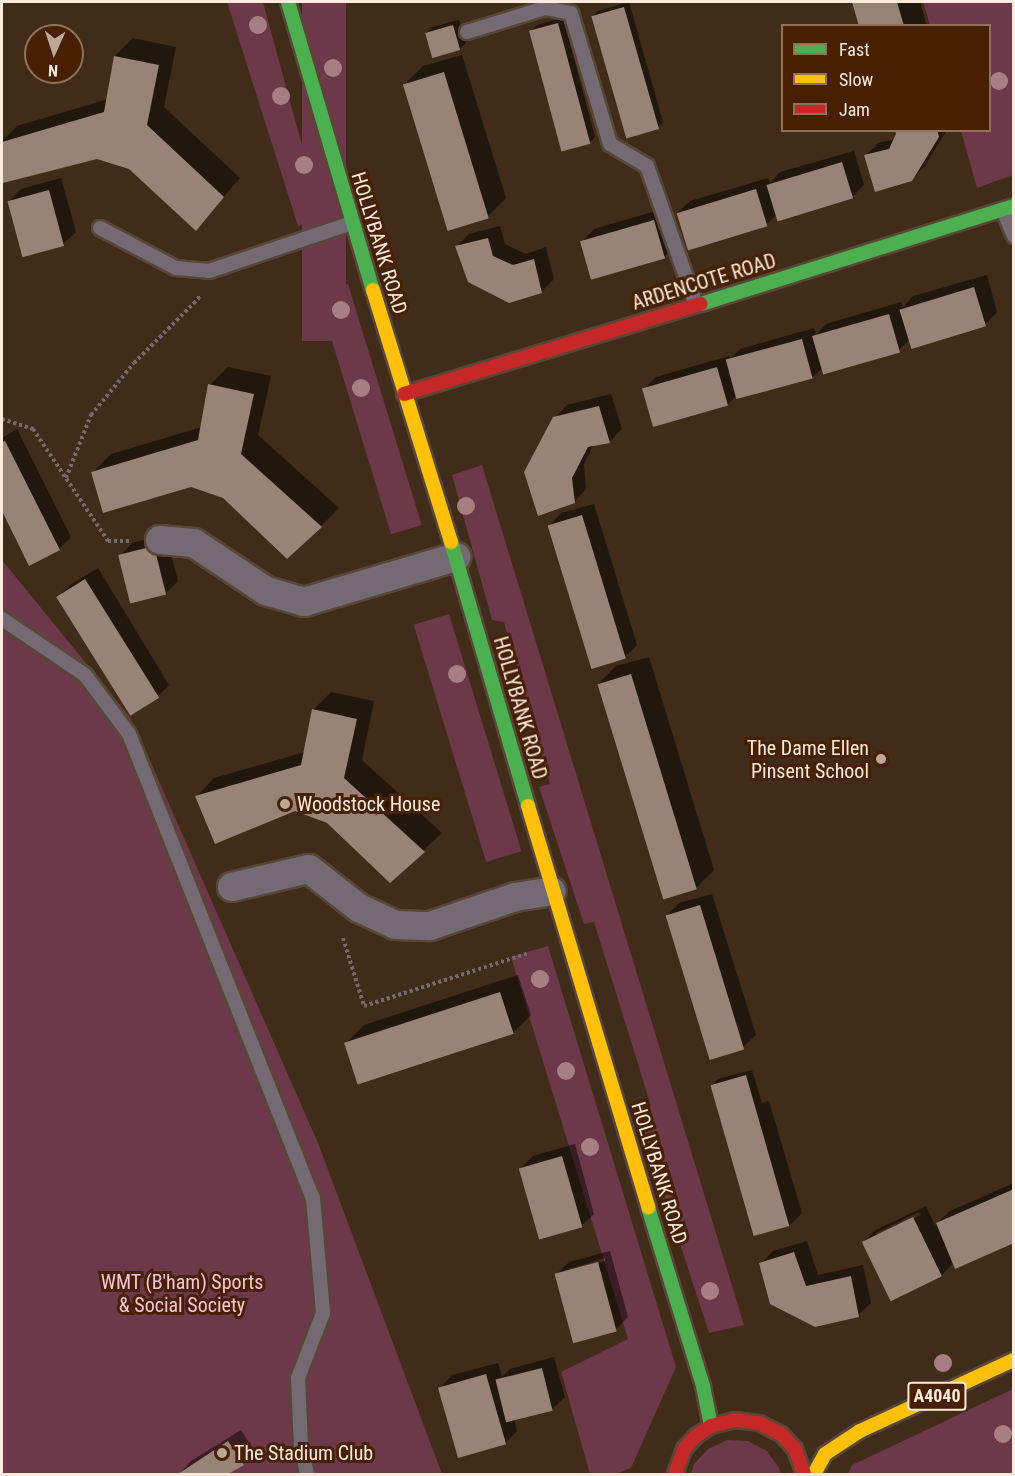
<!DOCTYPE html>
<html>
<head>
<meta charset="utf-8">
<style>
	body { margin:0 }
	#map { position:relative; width:1015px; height:1476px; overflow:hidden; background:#412b19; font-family:"Roboto Condensed",sans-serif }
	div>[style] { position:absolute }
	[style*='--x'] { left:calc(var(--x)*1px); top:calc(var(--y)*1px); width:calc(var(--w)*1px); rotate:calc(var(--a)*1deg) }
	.green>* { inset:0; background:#6d384a; transform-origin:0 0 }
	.shadow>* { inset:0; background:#0007 }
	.building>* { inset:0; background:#998276; transform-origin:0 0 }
	.path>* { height:4px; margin-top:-2px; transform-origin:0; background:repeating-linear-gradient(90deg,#746a6e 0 3px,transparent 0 6px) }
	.roads { filter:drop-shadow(2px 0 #584738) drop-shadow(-2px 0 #584738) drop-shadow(0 2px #584738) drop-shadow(0 -2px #584738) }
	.lane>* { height:14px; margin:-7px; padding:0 7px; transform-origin:7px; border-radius:7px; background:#736a73 }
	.street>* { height:28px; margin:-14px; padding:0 14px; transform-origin:14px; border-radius:14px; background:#736a73 }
	.fast>* { height:14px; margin:-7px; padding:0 7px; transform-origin:7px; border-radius:7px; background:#4caf50 }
	.slow>* { height:14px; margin:-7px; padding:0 7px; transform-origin:7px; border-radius:7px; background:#ffc107 }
	.jam>* { height:14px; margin:-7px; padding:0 7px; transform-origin:7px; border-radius:7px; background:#c62828 }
	.trees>* { width:18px; height:18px; margin:-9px; border-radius:50%; background:#a77f82 }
	.dots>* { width:16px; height:16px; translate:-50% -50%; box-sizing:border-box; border:3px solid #472000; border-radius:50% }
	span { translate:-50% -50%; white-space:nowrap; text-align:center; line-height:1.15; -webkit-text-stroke:6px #472000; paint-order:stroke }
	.shield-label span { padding:2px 4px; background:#472000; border:2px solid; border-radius:4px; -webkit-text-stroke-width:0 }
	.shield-label { font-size:18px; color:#ffebdd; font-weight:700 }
	.street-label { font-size:20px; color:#ffebdd }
	.poi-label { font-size:20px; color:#ffebdd }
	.right { translate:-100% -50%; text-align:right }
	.left { translate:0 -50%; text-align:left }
	.park-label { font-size:20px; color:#fac4d7 }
	.frame { position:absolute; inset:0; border:3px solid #ffebdd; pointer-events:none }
	.legend { position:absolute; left:781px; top:24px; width:210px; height:108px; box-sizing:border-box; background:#472000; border:2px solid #917158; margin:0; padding:8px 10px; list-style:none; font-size:18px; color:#ffebdd }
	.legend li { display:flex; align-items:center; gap:12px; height:30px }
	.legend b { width:30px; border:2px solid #917158 }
	.north { position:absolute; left:24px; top:24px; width:60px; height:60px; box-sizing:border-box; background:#472000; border:2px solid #917158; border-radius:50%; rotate:183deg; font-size:16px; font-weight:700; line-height:24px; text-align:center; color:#ffebdd }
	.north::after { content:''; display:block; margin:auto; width:21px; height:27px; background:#bca898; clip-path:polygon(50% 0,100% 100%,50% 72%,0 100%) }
</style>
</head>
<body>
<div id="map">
	<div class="green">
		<i style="clip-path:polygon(227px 2px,263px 2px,322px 219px,298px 226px)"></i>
		<i style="left:302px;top:2px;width:44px;height:339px"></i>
		<i style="clip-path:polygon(923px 2px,1013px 2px,1013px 175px,977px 188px,961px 131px,990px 130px,990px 26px,930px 25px)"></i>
		<i style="left:348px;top:284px;width:252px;height:32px;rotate:73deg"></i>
		<i style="clip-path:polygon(482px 465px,744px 1325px,709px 1333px,637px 1111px,651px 1106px,594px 922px,584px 924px,539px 787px,550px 784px,504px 622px,492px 620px,452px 475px)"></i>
		<i style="clip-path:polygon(2px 560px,129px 716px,137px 731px,318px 1143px,442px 1474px,2px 1474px)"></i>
		<i style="left:449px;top:614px;width:248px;height:37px;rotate:73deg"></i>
		<i style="clip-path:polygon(548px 946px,676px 1367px,631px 1468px,616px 1474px,590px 1474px,561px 1372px,628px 1339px,511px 957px)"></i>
		<i style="clip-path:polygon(1013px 1389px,1013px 1474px,848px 1474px,852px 1465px)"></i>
		<i style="clip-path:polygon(727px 1440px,748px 1441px,767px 1451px,779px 1468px,781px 1474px,691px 1474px,694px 1464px,708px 1449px)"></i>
	</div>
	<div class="shadow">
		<i style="clip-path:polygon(629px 2px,663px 122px,657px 128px,592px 17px,598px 11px)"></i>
		<i style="clip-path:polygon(853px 2px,920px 2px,927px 26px,861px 26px)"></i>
		<i style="clip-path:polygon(563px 18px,595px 137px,589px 143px,531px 31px,537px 25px)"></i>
		<i style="clip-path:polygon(459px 20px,466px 43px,460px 49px,433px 57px,426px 33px,432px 27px)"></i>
		<i style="clip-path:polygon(133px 38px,176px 47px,164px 107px,240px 178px,196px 229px,130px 168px,97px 157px,4px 181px,2px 141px,17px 126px,108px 99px,115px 56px)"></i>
		<i style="clip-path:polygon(462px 55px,506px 198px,488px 216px,405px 84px,423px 66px)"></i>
		<i style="clip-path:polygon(897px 130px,947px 130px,924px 167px,911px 180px,865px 156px,878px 143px,896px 139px)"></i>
		<i style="clip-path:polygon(854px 151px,864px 185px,852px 197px,776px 215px,766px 225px,677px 213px,690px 201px,768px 178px,770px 183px,780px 172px)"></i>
		<i style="clip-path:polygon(61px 178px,76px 232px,63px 244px,9px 201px,21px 189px)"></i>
		<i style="clip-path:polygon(666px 208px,676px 245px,664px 257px,582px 242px,594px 229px)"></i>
		<i style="clip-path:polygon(500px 226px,505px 244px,526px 254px,546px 247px,554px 279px,541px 292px,509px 302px,470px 281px,456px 247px,469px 234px)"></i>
		<i style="clip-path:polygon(987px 275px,997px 312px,985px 325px,910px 339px,899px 350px,823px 367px,812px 378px,737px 395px,728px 404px,644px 389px,656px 377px,729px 356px,730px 359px,740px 349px,814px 328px,816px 335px,826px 324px,901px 302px,903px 307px,913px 296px)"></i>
		<i style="clip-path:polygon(228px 367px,271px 376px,258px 435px,339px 508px,321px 526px,191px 486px,93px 472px,111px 454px,202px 427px,210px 385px)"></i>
		<i style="clip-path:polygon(611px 394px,622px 429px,610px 441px,594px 444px,584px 464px,586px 489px,574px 502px,555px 418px,567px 405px)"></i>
		<i style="clip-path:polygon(17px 429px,71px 537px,59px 549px,30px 564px,2px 508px,2px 438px)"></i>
		<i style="clip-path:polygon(594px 504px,637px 645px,625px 657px,549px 526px,561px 513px)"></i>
		<i style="clip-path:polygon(166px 535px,178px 581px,165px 594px,120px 556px,132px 543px)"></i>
		<i style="clip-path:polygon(98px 568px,169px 685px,157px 697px,58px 597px,70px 585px)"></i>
		<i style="clip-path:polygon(649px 657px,714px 870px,696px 888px,598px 684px,616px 666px)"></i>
		<i style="clip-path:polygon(331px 692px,374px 701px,362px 760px,442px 833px,390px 881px,327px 821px,295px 810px,197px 796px,214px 778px,305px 752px,313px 710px)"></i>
		<i style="clip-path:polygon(712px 894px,756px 1035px,743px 1047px,667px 916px,679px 903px)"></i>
		<i style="clip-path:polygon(518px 975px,531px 1015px,513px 1033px,346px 1043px,364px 1025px)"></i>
		<i style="clip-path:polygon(752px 1070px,762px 1103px,769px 1101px,802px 1213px,790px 1225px,756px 1235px,712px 1085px,718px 1079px)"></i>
		<i style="clip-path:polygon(575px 1144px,594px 1214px,581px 1226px,521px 1168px,533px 1156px)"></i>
		<i style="clip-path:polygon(evenodd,1014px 1183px,1014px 1242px,954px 1262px,942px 1275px,892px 1300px,863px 1242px,876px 1230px,926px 1206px,935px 1225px,950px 1211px,1014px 1183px,919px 1212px,921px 1215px,876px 1237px,876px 1233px,919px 1212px)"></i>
		<i style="clip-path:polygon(807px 1241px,818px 1275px,863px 1265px,871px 1303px,858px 1315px,761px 1264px,773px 1251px)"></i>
		<i style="clip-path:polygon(evenodd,610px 1251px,628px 1317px,616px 1329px,556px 1275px,569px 1262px,610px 1251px,605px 1258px,605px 1261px,569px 1272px,569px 1269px,605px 1258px)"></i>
		<i style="clip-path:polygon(554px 1357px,565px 1397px,552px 1409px,514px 1419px,517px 1431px,505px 1443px,440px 1388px,452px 1375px,498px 1363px,502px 1377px,510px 1369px)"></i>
		<i style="clip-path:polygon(241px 1430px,255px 1452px,243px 1464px,226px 1474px,179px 1474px,191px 1461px)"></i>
	</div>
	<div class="building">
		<i style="clip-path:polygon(852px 2px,897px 2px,904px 26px,859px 26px)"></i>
		<i style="left:624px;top:7px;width:127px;height:34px;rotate:74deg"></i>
		<i style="left:558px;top:23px;width:125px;height:30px;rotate:75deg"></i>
		<i style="left:453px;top:25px;width:26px;height:29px;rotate:74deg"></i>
		<i style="clip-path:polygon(114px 56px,159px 65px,147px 125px,224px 197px,196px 231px,129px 169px,97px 159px,3px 183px,2px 142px,104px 112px)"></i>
		<i style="left:444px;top:72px;width:153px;height:43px;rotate:73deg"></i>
		<i style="clip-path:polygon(895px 130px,937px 130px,939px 137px,912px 181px,875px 192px,864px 155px,889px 149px,896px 134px)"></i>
		<i style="left:842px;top:162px;width:38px;height:79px;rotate:73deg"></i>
		<i style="left:756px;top:189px;width:39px;height:83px;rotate:73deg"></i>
		<i style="left:49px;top:190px;width:58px;height:43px;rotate:75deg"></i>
		<i style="left:654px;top:220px;width:40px;height:77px;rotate:74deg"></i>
		<i style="clip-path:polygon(488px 238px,493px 256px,513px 265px,534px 259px,542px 293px,509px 303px,468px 282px,455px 246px)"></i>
		<i style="left:974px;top:287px;width:41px;height:78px;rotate:73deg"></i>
		<i style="left:889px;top:314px;width:40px;height:80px;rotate:74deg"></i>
		<i style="left:802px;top:339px;width:41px;height:79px;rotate:75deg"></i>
		<i style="left:717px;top:367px;width:40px;height:78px;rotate:74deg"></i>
		<i style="clip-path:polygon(208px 384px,254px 394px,241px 454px,322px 527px,287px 559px,223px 498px,191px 487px,103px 513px,91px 472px,198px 440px)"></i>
		<i style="clip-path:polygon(599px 406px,610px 443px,588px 447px,572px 478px,575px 503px,538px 516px,524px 472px,553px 417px)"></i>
		<i style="clip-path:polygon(5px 441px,60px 550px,29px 566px,2px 511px,2px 442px)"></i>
		<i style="left:582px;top:515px;width:150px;height:36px;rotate:73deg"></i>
		<i style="left:154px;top:546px;width:50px;height:37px;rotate:76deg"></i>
		<i style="left:85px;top:579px;width:140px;height:34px;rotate:58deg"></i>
		<i style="left:631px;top:674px;width:225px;height:35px;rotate:73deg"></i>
		<i style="clip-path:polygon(312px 709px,357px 719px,344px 778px,425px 852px,390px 883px,327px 823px,295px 811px,215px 844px,195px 796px,301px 765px)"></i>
		<i style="left:700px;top:905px;width:151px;height:36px;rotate:73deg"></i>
		<i style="left:500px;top:992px;width:44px;height:164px;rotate:72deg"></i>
		<i style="left:746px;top:1075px;width:157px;height:37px;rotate:74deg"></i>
		<i style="left:562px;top:1156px;width:74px;height:45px;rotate:74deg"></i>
		<i style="clip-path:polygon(1014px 1189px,1014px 1243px,955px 1269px,936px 1223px)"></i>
		<i style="left:913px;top:1217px;width:66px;height:57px;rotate:64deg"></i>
		<i style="clip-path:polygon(794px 1252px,806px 1286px,851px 1276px,859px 1317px,815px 1327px,770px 1304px,759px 1263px)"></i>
		<i style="left:598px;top:1262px;width:72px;height:45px;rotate:75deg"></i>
		<i style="left:542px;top:1368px;width:44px;height:48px;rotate:76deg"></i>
		<i style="left:486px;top:1374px;width:73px;height:50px;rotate:74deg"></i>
		<i style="clip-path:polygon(228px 1441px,244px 1465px,228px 1474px,178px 1474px)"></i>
	</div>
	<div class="path">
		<i style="--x:2;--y:419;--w:33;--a:18"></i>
		<i style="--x:33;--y:429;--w:135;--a:56.2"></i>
		<i style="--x:108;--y:541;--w:21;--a:0"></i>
		<i style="--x:66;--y:478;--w:68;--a:-68.4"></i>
		<i style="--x:91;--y:415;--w:67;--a:-50.4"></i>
		<i style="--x:134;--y:363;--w:91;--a:-45"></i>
		<i style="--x:198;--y:299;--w:5;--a:-68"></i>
		<i style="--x:343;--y:938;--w:71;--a:72.8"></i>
		<i style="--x:364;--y:1006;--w:173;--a:-17.8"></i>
	</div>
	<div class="roads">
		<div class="lane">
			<i style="--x:467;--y:32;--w:82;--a:-17.1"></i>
			<i style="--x:545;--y:8;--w:26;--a:11"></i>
			<i style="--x:571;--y:13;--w:137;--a:73.4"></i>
			<i style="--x:610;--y:144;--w:43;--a:30.7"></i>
			<i style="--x:647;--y:166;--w:147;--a:70.6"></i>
			<i style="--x:1003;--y:210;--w:28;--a:67"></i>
			<i style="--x:100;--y:228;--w:86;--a:27.8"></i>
			<i style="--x:176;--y:268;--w:33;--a:5"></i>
			<i style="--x:209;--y:271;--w:151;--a:-18.6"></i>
			<i style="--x:2;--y:619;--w:100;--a:34"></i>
			<i style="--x:85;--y:675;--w:74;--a:53.3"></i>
			<i style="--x:129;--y:734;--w:499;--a:68.4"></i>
			<i style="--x:313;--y:1198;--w:115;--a:85"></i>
			<i style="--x:323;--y:1313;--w:70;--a:111"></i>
			<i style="--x:298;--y:1378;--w:69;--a:87.5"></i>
			<i style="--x:301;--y:1447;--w:28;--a:77"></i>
		</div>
		<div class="street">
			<i style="--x:160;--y:540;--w:34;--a:5"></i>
			<i style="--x:194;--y:543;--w:87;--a:33.7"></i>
			<i style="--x:266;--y:591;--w:40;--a:16"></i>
			<i style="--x:304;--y:602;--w:159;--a:-16.5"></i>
			<i style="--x:232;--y:887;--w:79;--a:-13.2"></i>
			<i style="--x:309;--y:869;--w:63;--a:38"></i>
			<i style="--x:359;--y:908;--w:40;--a:25"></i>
			<i style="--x:395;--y:925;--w:35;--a:2"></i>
			<i style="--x:430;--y:926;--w:90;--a:-18.8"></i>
			<i style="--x:515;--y:897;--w:37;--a:-9"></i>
		</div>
		<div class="fast">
			<i style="--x:288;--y:2;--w:300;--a:73.6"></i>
			<i style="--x:701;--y:304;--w:328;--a:-17.4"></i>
			<i style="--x:451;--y:542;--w:275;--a:73.7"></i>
			<i style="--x:648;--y:1207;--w:187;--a:72.9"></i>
			<i style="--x:703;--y:1386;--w:41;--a:78.7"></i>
		</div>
		<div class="slow">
			<i style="--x:373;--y:290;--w:264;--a:72.8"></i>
			<i style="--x:528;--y:806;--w:419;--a:73.3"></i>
			<i style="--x:814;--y:1474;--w:23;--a:-61"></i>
			<i style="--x:825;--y:1454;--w:42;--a:-33.3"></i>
			<i style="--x:860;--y:1431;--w:170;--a:-24.8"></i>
		</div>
		<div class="jam">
			<i style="--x:404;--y:394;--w:310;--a:-16.9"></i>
			<i style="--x:675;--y:1474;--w:27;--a:-70"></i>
			<i style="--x:684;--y:1449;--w:18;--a:-47"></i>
			<i style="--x:696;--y:1436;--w:18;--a:-34"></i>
			<i style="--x:711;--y:1426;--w:25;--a:-14"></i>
			<i style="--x:735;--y:1420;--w:24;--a:7"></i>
			<i style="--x:759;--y:1423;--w:25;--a:27"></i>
			<i style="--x:781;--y:1434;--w:21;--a:47"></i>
			<i style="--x:795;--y:1449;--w:27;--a:70"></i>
		</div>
	</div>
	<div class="trees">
		<i style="left:258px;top:25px"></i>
		<i style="left:333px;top:68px"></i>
		<i style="left:999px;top:81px"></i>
		<i style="left:281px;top:96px"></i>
		<i style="left:304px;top:165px"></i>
		<i style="left:341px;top:310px"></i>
		<i style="left:361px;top:388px"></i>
		<i style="left:466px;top:506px"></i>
		<i style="left:457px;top:674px"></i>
		<i style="left:540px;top:979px"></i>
		<i style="left:566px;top:1071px"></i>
		<i style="left:590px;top:1147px"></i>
		<i style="left:710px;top:1291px"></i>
		<i style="left:943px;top:1363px"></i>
		<i style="left:1003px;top:1434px"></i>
	</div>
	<div class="dots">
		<i style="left:881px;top:759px;background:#bca898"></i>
		<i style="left:285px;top:804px;background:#bca898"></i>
		<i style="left:222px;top:1453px;background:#bca898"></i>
	</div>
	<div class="shield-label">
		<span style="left:937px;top:1396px">A4040</span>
	</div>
	<div class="street-label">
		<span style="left:379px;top:243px;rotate:73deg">HOLLYBANK ROAD</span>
		<span style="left:704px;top:282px;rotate:-17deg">ARDENCOTE ROAD</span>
		<span style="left:520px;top:708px;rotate:74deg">HOLLYBANK ROAD</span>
		<span style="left:659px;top:1173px;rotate:73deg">HOLLYBANK ROAD</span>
	</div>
	<div class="poi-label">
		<span class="right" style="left:869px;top:760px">The Dame Ellen<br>Pinsent School</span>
		<span class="left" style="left:297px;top:804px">Woodstock House</span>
		<span class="left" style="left:234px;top:1453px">The Stadium Club</span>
	</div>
	<div class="park-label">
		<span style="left:182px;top:1294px">WMT (B'ham) Sports<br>&amp; Social Society</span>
	</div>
	<div class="frame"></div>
	<ul class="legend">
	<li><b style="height:8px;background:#4caf50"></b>Fast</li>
	<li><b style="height:8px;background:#ffc107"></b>Slow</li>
	<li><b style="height:8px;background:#c62828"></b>Jam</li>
	</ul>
	<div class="north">N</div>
</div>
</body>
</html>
